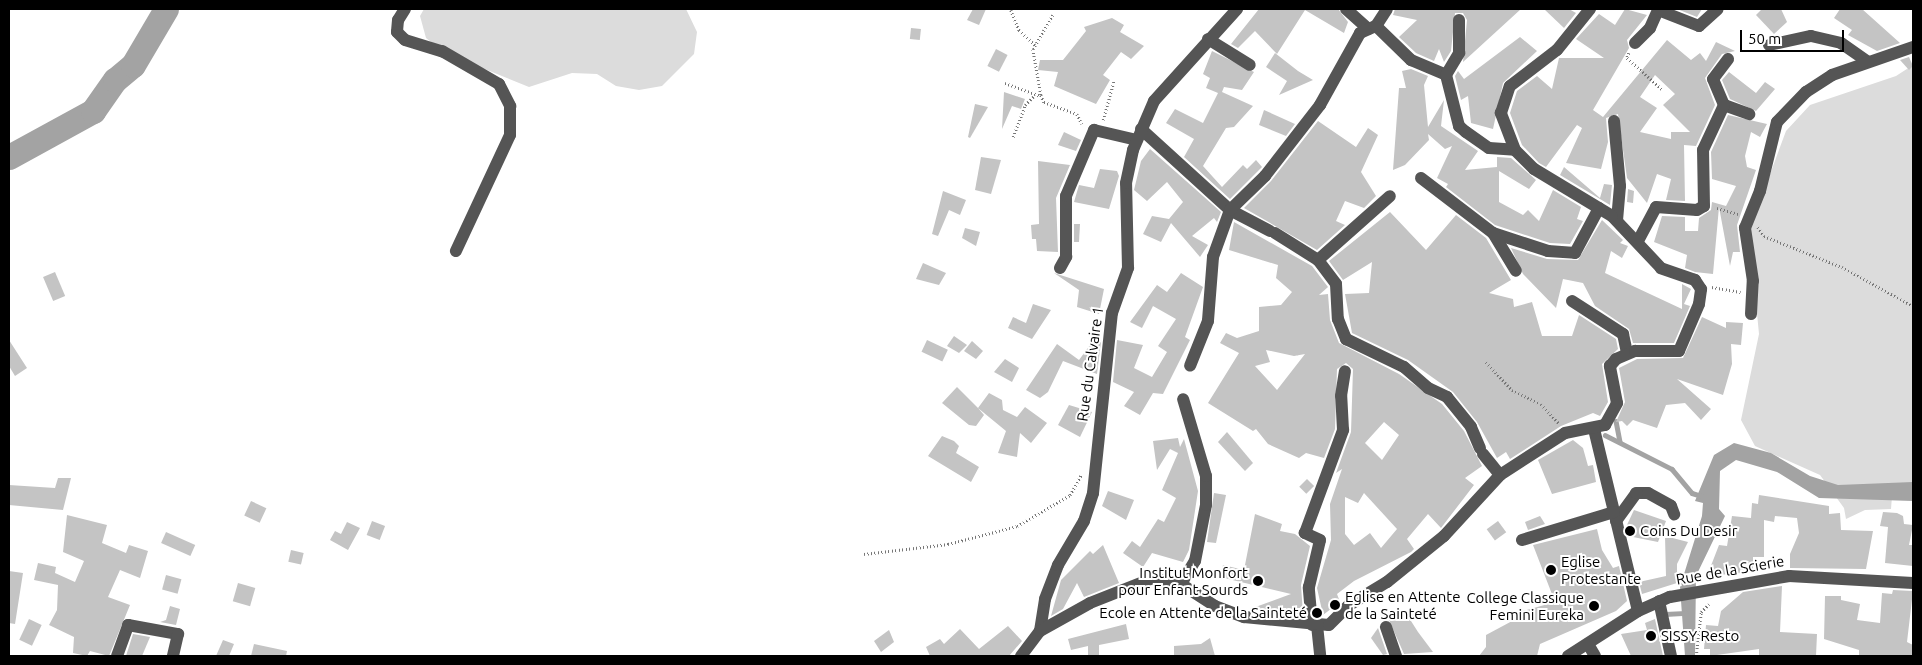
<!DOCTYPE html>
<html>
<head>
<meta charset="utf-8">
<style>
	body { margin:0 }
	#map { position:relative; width:1922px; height:665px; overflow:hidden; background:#fff; font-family:Ubuntu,sans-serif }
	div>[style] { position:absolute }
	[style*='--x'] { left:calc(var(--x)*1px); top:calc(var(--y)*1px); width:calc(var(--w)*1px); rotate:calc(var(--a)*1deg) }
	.green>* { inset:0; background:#dcdcdc }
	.water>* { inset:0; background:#a3a3a3 }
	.stream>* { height:4.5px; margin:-2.25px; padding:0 2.25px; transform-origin:2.25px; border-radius:2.25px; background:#a3a3a3 }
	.river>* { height:25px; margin:-12.5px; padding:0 12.5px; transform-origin:12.5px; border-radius:12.5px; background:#a3a3a3 }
	.building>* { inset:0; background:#c4c4c4; transform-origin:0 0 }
	.path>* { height:2.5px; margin-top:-1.25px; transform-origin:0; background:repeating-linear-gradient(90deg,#777 0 1px,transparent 0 3.5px) }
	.minor>* { height:12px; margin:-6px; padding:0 6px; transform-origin:6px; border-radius:6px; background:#555 }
	.dots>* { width:14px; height:14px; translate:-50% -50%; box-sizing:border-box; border:2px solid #fff; border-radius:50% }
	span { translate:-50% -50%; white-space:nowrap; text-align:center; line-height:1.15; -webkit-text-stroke:4px #fff; paint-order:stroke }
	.street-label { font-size:15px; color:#000 }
	.poi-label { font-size:15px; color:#000 }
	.left { translate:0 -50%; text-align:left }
	.right { translate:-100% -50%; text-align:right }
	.frame { position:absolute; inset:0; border:10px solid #000; pointer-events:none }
	.scale { position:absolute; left:1740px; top:30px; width:104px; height:22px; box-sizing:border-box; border:2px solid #000; border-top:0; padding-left:6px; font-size:15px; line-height:18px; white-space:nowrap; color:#000; -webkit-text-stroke:4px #fff; paint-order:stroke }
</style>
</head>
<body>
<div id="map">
	<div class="green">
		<i style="clip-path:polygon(424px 9px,686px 9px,697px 32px,694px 54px,662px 86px,639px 90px,616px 86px,597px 74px,572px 73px,529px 87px,445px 53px,426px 38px,420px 16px)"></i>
		<i style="clip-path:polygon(1913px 65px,1913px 486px,1893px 484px,1891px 509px,1865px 510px,1846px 519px,1844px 508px,1820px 475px,1755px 446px,1741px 420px,1759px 334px,1749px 231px,1786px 131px,1810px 105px,1896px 76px)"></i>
	</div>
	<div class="water">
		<i style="clip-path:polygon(1734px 443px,1771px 453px,1810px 476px,1838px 485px,1913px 482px,1913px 501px,1819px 498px,1777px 472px,1736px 460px,1720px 471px,1719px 509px,1725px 516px,1696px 576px,1695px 656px,1685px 656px,1680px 587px,1702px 516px,1703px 503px,1695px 501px,1714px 455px)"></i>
	</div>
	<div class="stream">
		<i style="--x:1616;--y:421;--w:21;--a:79"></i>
		<i style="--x:1605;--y:435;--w:75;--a:26.9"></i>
		<i style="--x:1672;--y:469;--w:31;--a:50"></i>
		<i style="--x:1692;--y:493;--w:10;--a:17"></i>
		<i style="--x:1665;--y:614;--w:21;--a:-3"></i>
	</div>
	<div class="river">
		<i style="--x:9;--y:157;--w:96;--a:-28.7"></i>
		<i style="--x:93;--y:111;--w:38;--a:-55"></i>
		<i style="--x:115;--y:80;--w:23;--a:-40"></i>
		<i style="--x:133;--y:65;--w:65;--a:-59.5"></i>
	</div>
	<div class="building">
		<i style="clip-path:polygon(973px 9px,986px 9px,979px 25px,967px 20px)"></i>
		<i style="clip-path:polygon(1259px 9px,1338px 9px,1348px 22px,1344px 33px,1305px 10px,1277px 54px,1255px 31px,1238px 48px,1231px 44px)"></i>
		<i style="clip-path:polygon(1395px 9px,1521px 9px,1463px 62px,1467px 20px,1463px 13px,1455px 13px,1451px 51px,1444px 62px,1439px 49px,1434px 61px,1416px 53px,1399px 37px,1417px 20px,1393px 15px)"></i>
		<i style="clip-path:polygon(1544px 9px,1569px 9px,1576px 13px,1564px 28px)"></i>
		<i style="clip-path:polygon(evenodd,1625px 9px,1647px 15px,1627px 40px,1629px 48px,1593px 110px,1603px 117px,1667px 40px,1691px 60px,1700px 53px,1706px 61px,1716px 42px,1735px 51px,1722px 54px,1705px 78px,1715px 105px,1696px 146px,1684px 145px,1685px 201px,1666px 200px,1671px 179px,1657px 174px,1647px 203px,1627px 178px,1618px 114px,1606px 118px,1608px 142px,1601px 169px,1566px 163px,1582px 128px,1577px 125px,1546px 167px,1539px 163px,1522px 145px,1510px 113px,1517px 91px,1537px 76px,1552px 89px,1559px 58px,1604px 58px,1576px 39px,1599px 14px,1615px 25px,1625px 9px,1655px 75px,1675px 94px,1663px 105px,1690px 132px,1671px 132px,1671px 139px,1640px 132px,1657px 108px,1640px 97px,1655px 75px)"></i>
		<i style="clip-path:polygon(1677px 9px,1702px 9px,1697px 17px)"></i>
		<i style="clip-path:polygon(1762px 9px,1781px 9px,1787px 22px,1774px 34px,1756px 15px)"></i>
		<i style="clip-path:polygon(1840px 9px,1862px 9px,1900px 43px,1877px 51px,1848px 35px,1852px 30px,1834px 18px)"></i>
		<i style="clip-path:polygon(1112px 18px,1124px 25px,1120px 32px,1144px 46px,1131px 59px,1121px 52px,1103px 75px,1110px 80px,1096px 104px,1054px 86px,1058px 72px,1038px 70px,1040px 60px,1063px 60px,1086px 31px,1084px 27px)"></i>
		<i style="left:911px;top:28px;width:10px;height:11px;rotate:6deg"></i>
		<i style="clip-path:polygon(1520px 37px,1537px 51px,1503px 83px,1493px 129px,1471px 123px,1468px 96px,1461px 100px,1455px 76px,1458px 71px,1464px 79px)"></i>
		<i style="left:996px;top:49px;width:13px;height:19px;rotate:27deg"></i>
		<i style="clip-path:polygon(1212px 51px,1254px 72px,1242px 90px,1224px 87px,1222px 92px,1253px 106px,1234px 127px,1226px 128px,1203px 166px,1222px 187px,1243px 165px,1247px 169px,1256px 160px,1262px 167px,1230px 199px,1184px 157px,1194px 139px,1166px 123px,1175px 109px,1203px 123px,1218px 93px,1206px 88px,1210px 78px,1203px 74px)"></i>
		<i style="clip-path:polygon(1275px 53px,1298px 71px,1313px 80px,1279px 95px,1287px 81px,1266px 67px)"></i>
		<i style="clip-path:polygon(1909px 57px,1913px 66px,1909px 70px,1900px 60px)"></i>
		<i style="clip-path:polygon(1411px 69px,1428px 76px,1424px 85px,1428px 127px,1444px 100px,1441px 126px,1478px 151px,1465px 170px,1497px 167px,1497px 157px,1511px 158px,1536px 180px,1529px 189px,1499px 171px,1499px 202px,1523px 215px,1528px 210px,1539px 221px,1553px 190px,1581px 207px,1577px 219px,1583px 221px,1570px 244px,1550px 243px,1495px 225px,1446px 187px,1448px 184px,1437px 178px,1452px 146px,1445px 149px,1428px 134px,1429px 140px,1405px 165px,1393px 170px,1399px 88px,1406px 88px,1402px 71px)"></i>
		<i style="clip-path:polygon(1729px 72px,1756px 93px,1765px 82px,1775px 89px,1756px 111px,1730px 99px,1722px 80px)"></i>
		<i style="clip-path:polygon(1004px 92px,1025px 99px,1021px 109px,1012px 106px,1002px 129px)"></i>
		<i style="clip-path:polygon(975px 104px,988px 107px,970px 138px,968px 137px)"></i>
		<i style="clip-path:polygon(1264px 110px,1295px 124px,1286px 136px,1259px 125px)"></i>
		<i style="clip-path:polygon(1728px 115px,1767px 124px,1760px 137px,1751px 132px,1745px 156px,1747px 167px,1756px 170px,1737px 225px,1740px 252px,1733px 252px,1730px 266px,1719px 207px,1713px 274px,1695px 272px,1685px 268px,1687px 255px,1654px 242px,1662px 216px,1685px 217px,1685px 231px,1698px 231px,1699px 218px,1711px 210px,1712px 202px,1726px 206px,1736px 186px,1712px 179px,1711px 152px)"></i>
		<i style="clip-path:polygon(1318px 121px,1356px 147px,1368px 128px,1378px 135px,1361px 172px,1376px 196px,1364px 208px,1345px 201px,1336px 221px,1345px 225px,1317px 250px,1244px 208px,1271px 181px)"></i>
		<i style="clip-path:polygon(1064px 132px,1081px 140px,1076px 151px,1058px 145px)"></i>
		<i style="clip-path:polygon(1150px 149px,1221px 212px,1217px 222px,1214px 218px,1192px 236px,1208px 245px,1200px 257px,1171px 223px,1161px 242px,1143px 234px,1152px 216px,1169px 219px,1183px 202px,1167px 182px,1147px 201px,1134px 190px,1141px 161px)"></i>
		<i style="clip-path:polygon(981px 157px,1001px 160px,991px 194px,975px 190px)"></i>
		<i style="clip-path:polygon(1038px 161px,1070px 165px,1056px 198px,1058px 252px,1037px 251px,1036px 239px,1032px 239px,1031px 225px,1039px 224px)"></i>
		<i style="clip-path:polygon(1564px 167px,1600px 198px,1604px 184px,1612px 185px,1610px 205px,1560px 175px)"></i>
		<i style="clip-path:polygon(1100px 169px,1117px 171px,1119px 176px,1109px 209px,1074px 202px,1079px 185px,1094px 188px)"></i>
		<i style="clip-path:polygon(1628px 189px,1634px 191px,1633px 203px,1627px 202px)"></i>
		<i style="clip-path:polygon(943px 191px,966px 200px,960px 215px,949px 210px,938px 236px,932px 234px)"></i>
		<i style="clip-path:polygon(1390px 212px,1426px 250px,1456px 215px,1486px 238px,1511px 280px,1489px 293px,1513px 299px,1514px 307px,1532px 302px,1542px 336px,1572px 336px,1579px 315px,1616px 339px,1618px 349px,1602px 364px,1608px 402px,1600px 416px,1593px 413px,1561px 426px,1510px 459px,1506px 452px,1497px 458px,1477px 422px,1453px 392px,1408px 360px,1352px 333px,1345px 294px,1369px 293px,1372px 262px,1343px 280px,1329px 261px)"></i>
		<i style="clip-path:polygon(1602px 220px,1623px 240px,1620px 243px,1628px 246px,1622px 258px,1611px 251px,1605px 273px,1682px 309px,1682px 284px,1691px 289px,1684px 304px,1690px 306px,1674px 343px,1633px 343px,1629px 329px,1595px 306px,1583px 283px,1563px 279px,1556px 308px,1523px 274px,1511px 248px,1547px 259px,1578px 260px)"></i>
		<i style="clip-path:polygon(evenodd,1234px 222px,1312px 266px,1328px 287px,1319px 295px,1328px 294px,1330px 320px,1339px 343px,1399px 374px,1442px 404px,1464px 431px,1482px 466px,1465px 478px,1474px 485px,1441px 528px,1428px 514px,1407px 539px,1414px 549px,1411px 552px,1354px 581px,1337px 594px,1340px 602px,1323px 615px,1317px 588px,1331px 540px,1330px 504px,1342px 469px,1336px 473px,1351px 432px,1353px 369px,1346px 363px,1337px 369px,1335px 429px,1324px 458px,1306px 453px,1299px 458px,1268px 444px,1256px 429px,1253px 431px,1208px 403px,1239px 353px,1220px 343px,1226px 333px,1237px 338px,1259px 331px,1259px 307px,1281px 305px,1292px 292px,1276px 278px,1278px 265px,1229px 250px,1234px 222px,1266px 350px,1294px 356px,1305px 354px,1277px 390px,1255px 366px,1270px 362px,1266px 350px,1234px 222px,1384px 422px,1399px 435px,1382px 460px,1365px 443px,1384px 422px,1234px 222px,1364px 493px,1397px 529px,1381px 548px,1370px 533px,1354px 545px,1345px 534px,1345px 497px,1358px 503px,1364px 493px)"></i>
		<i style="clip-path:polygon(1074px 224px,1080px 224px,1079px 242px,1074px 242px)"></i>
		<i style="clip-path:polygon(965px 228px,980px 232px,976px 246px,962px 238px)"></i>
		<i style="clip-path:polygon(923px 263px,946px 273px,939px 285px,916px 279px)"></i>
		<i style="left:55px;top:272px;width:26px;height:13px;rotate:67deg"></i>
		<i style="clip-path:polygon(1054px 273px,1104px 289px,1099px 314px,1077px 307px,1079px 290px)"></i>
		<i style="clip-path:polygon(1181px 273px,1203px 287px,1185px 337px,1190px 340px,1163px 394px,1153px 393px,1140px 415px,1124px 406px,1134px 392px,1113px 382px,1117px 340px,1143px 345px,1134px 368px,1152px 377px,1167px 352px,1158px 346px,1176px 319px,1153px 306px,1142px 328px,1130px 322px,1157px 285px,1167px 292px)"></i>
		<i style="clip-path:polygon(1033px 304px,1051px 310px,1032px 339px,1008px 328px,1013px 317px,1026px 323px)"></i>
		<i style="clip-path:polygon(1702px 317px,1726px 328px,1726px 322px,1743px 323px,1741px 345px,1731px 344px,1732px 364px,1723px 395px,1677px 379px,1711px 409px,1701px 420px,1685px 403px,1666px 405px,1657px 428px,1633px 420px,1627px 426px,1622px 421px,1616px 422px,1625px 402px,1619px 368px,1637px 359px,1683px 358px)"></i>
		<i style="clip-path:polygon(954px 336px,967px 345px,959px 353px,947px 346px)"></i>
		<i style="clip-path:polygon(9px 340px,27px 368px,15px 376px,9px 366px)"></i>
		<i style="left:927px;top:340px;width:23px;height:13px;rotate:25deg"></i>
		<i style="clip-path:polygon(972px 341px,983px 351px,976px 359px,964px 351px)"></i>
		<i style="clip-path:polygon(1093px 341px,1101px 342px,1097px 374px,1063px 361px,1048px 392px,1040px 398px,1026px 390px,1057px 344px,1079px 360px)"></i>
		<i style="clip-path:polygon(1005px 359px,1019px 368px,1012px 382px,994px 372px)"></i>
		<i style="clip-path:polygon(957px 387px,978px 408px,989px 393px,1002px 400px,1003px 410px,1017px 417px,1025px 407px,1047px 423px,1031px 443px,1020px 433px,1017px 457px,998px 453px,1006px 431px,978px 408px,984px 415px,976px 426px,969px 425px,942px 403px)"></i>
		<i style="clip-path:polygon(1069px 405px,1092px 412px,1080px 437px,1058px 425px)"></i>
		<i style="clip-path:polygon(1227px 432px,1253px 463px,1245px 471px,1218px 442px)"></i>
		<i style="clip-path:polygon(942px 436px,954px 441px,959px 446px,956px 453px,979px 467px,971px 482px,928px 456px)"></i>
		<i style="clip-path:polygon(1178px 438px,1180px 447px,1184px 439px,1198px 491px,1189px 550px,1183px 562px,1152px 553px,1143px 567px,1123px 553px,1132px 541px,1140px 547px,1158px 519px,1164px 522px,1176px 498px,1162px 490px,1178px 453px,1170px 449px,1157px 470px,1153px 441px)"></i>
		<i style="clip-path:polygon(1573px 440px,1583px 448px,1588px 466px,1593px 465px,1596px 482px,1552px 494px,1538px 460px)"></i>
		<i style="clip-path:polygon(58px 478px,71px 478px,63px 510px,9px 505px,9px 485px,55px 488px)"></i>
		<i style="left:1307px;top:479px;width:10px;height:11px;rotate:45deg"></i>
		<i style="clip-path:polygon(1108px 491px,1134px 500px,1126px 520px,1102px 506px)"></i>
		<i style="clip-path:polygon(1214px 493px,1226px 495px,1216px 543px,1207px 542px)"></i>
		<i style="clip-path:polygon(1759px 495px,1829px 506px,1829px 514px,1840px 513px,1841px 530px,1873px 531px,1866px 569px,1790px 568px,1790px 554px,1799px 533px,1797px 518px,1775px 516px,1774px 522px,1764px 520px,1764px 557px,1753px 557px,1753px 572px,1707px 576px,1719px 545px,1727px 546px,1732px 516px,1751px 518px,1752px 503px,1758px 504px)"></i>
		<i style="left:251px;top:501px;width:17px;height:16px;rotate:25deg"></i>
		<i style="clip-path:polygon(1634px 510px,1666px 521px,1658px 542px,1628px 536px,1626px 527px)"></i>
		<i style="clip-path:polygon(1883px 512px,1897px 513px,1903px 516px,1904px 524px,1913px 525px,1909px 545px,1913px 545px,1913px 566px,1885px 563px,1888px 527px,1880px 526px)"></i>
		<i style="clip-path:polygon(1255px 514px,1282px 524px,1280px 531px,1295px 534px,1310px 546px,1301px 585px,1303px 614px,1250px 609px,1291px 594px,1220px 577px,1223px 565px,1244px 570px)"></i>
		<i style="clip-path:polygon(67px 515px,107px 525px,102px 543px,126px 553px,129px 545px,148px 551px,140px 578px,120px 570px,108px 597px,130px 605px,109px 656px,90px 651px,87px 656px,73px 653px,74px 637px,49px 625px,57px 610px,58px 585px,34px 580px,38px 563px,56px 567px,55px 573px,75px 582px,84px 561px,63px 552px)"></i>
		<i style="clip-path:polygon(1540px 516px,1545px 524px,1528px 530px,1525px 522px)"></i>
		<i style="left:372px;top:521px;width:14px;height:15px;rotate:21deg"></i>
		<i style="left:1498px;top:521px;width:14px;height:14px;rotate:54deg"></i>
		<i style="clip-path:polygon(347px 522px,360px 528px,348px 550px,330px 540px,335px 531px,341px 534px)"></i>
		<i style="clip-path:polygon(1597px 529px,1602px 550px,1613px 568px,1619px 566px,1627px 601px,1616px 611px,1540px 644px,1537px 656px,1479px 656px,1486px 647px,1486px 635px,1514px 620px,1512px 614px,1555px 602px,1533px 545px)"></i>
		<i style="left:166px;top:532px;width:32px;height:12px;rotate:24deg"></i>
		<i style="clip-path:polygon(1665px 536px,1688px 542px,1677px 564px,1677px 583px,1642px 594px,1639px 582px,1666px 576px)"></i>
		<i style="clip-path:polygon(1103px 545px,1119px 583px,1084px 597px,1077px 583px,1063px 609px,1051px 616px,1061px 580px,1090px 551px,1093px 554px)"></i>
		<i style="left:291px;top:550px;width:13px;height:12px;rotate:13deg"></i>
		<i style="clip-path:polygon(9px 571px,23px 573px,15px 624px,9px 623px)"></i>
		<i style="left:166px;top:575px;width:16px;height:15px;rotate:15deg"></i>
		<i style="left:238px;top:583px;width:18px;height:19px;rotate:16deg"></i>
		<i style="clip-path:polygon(1782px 586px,1780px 632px,1817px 634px,1816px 656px,1759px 656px,1759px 649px,1710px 656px,1710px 649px,1704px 649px,1706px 625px,1718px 626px,1721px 611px,1743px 592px)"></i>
		<i style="clip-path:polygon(1893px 590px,1913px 591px,1907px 642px,1913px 645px,1913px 656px,1859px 656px,1859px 650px,1824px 639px,1825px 596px,1841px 596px,1841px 600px,1860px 604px,1857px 620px,1880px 623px,1882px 593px,1892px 594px)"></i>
		<i style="clip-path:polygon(170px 606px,180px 609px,176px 625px,160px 622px,166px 620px)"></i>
		<i style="clip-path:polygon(1404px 610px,1418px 632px,1433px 652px,1404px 654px,1389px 620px)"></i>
		<i style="left:29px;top:619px;width:14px;height:23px;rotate:25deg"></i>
		<i style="clip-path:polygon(1655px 619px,1663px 656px,1631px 656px,1621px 634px,1647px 630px,1645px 623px)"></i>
		<i style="clip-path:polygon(1126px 624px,1129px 639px,1099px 645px,1099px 656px,1088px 656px,1088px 646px,1071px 650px,1068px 639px)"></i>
		<i style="clip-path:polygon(1008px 626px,1022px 641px,1009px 656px,930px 656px,926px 647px,940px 639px,944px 644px,960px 629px,979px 649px)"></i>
		<i style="clip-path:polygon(1378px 628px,1387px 654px,1383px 655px,1371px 638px)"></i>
		<i style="clip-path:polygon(889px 630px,894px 642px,881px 652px,874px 641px)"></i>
		<i style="clip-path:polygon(133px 634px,150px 637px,142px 656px,126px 656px)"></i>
		<i style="clip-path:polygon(1210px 638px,1215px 656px,1174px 656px,1174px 646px,1201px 644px)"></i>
		<i style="clip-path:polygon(223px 640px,234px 644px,229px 656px,216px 656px)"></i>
		<i style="clip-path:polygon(254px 644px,287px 651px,286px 656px,251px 656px)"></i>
	</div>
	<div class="path">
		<i style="--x:1011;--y:10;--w:22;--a:68"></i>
		<i style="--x:1019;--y:30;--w:22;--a:43"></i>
		<i style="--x:1053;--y:15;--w:39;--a:120"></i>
		<i style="--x:1033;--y:49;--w:47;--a:80.1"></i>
		<i style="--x:1041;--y:95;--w:8;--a:67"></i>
		<i style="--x:1044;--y:102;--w:35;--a:20"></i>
		<i style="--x:1077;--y:114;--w:11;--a:63"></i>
		<i style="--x:1629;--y:53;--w:5;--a:112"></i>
		<i style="--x:1627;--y:58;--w:48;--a:41.6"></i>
		<i style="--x:1005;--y:83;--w:38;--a:20"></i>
		<i style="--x:1103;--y:120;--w:41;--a:-74.6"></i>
		<i style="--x:1013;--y:137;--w:34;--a:-69"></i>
		<i style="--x:1025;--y:105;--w:14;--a:-45"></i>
		<i style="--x:1717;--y:208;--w:22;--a:16"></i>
		<i style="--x:1758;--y:227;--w:11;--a:56"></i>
		<i style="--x:1764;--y:236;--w:84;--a:21.7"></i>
		<i style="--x:1842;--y:267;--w:81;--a:28.8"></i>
		<i style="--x:1712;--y:287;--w:29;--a:10"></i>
		<i style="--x:1486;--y:362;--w:38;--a:47"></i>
		<i style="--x:1512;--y:390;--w:32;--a:26"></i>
		<i style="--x:1541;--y:404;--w:26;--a:47"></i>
		<i style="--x:864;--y:554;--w:85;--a:-6.8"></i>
		<i style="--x:948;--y:544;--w:71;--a:-14.6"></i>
		<i style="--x:1017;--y:526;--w:61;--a:-30.3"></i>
		<i style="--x:1070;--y:495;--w:23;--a:-61"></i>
		<i style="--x:1696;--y:656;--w:44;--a:-83.5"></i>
		<i style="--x:1701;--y:612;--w:11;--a:-45"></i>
	</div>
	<div class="minor">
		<i style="--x:405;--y:9;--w:13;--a:122"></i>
		<i style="--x:398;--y:20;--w:12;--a:95"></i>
		<i style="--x:397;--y:32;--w:11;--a:45"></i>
		<i style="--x:405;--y:40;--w:39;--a:17"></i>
		<i style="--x:442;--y:51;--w:66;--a:30.1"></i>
		<i style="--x:499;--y:84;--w:25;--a:63"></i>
		<i style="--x:510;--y:106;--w:29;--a:90"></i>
		<i style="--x:510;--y:135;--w:128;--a:115"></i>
		<i style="--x:1346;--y:9;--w:30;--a:42"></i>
		<i style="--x:1376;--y:26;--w:49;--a:44.2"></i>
		<i style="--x:1411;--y:60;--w:38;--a:23"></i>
		<i style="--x:1446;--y:75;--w:53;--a:75.7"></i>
		<i style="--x:1459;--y:126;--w:9;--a:41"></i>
		<i style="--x:1466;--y:132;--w:28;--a:35"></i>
		<i style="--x:1489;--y:148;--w:26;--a:4"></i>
		<i style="--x:1208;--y:39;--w:49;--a:31.8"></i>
		<i style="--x:1635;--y:43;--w:21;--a:-45"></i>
		<i style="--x:1650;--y:28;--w:20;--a:-66"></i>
		<i style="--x:1658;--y:10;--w:44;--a:21.3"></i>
		<i style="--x:1699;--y:26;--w:25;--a:-42"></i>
		<i style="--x:1769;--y:45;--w:43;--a:-12.1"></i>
		<i style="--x:1811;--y:36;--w:31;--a:13"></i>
		<i style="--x:1841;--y:43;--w:33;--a:35"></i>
		<i style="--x:1446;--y:75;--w:26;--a:-59"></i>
		<i style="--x:1459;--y:53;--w:33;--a:-90"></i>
		<i style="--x:1724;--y:105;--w:27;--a:20"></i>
		<i style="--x:1614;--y:121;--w:65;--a:84.7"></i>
		<i style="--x:1620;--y:186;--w:34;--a:95"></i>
		<i style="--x:1141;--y:129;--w:120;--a:42.3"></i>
		<i style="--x:1230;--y:210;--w:50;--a:109.9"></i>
		<i style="--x:1213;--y:257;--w:64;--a:94.5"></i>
		<i style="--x:1208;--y:321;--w:48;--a:111.8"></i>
		<i style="--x:1421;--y:178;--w:91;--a:37.4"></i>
		<i style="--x:1493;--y:233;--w:58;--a:18.1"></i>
		<i style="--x:1548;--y:251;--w:27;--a:4"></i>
		<i style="--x:1575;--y:253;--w:51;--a:-61.9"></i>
		<i style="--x:1270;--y:231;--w:45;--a:-152.3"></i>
		<i style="--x:1230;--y:210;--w:49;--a:-44.2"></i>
		<i style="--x:1265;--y:176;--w:90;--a:-52.2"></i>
		<i style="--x:1320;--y:105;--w:82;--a:-60.9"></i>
		<i style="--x:1360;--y:33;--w:17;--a:-24"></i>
		<i style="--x:1376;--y:26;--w:20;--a:-57"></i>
		<i style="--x:1275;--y:233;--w:51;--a:32.1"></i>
		<i style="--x:1318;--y:260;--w:30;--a:53"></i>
		<i style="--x:1336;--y:284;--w:35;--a:87"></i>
		<i style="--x:1338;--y:319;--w:22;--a:68"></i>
		<i style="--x:1346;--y:339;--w:64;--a:25.8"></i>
		<i style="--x:1404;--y:367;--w:32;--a:41"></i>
		<i style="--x:1428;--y:388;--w:21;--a:25"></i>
		<i style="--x:1447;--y:397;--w:38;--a:51"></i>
		<i style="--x:1471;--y:427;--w:23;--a:67"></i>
		<i style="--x:1493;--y:233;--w:44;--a:58.8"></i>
		<i style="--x:1638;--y:241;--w:38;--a:-62"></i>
		<i style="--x:1656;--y:207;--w:41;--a:4.2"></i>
		<i style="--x:1697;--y:210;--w:8;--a:-30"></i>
		<i style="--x:1704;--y:206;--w:56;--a:-91"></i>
		<i style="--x:1703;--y:150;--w:50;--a:-65"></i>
		<i style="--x:1724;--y:105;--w:28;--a:-113"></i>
		<i style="--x:1713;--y:79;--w:25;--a:-53"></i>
		<i style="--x:1318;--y:260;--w:96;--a:-41.6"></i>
		<i style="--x:1060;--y:268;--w:13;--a:-61"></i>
		<i style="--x:1066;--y:257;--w:61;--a:-90"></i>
		<i style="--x:1066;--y:196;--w:72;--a:-67"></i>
		<i style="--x:1094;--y:130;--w:44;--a:13.1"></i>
		<i style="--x:1572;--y:301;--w:61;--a:32.9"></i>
		<i style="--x:1623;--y:334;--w:19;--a:78"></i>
		<i style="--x:1751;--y:314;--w:33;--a:-87"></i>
		<i style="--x:1753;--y:281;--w:54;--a:-98.6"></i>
		<i style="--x:1745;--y:228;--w:40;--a:-68"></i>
		<i style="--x:1760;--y:191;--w:71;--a:-76.2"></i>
		<i style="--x:1777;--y:122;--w:42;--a:-46"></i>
		<i style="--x:1806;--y:92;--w:31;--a:-33"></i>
		<i style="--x:1832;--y:75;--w:86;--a:-19.1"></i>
		<i style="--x:1594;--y:429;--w:187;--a:76.4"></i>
		<i style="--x:1483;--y:454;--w:27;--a:51"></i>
		<i style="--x:1616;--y:521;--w:34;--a:-54"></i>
		<i style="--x:1636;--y:493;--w:12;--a:0"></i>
		<i style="--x:1648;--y:493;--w:26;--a:29"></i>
		<i style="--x:1671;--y:506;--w:9;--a:69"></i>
		<i style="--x:1522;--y:540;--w:96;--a:-16.9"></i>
		<i style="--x:1181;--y:584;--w:27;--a:-59"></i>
		<i style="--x:1195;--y:561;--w:57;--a:-78.9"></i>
		<i style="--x:1206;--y:505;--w:29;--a:-90"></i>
		<i style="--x:1206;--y:476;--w:80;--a:-106.6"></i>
		<i style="--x:1659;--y:601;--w:56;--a:77.7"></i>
		<i style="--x:1312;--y:625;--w:38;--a:-95"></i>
		<i style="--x:1309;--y:587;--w:48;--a:-76.8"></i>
		<i style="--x:1320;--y:540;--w:17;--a:-155"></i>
		<i style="--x:1305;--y:533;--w:110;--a:-69.7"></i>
		<i style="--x:1343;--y:430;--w:34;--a:-93"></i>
		<i style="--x:1341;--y:396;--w:25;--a:-81"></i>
		<i style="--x:1317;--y:625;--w:31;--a:84"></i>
		<i style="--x:1386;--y:627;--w:31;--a:71"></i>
		<i style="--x:1040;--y:631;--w:32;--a:-81"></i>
		<i style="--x:1045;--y:599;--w:36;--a:-69"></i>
		<i style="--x:1058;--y:565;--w:51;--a:-59.4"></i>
		<i style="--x:1084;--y:521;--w:29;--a:-72"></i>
		<i style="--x:1093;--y:493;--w:181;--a:-84"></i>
		<i style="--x:1112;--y:313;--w:48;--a:-70.4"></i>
		<i style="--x:1128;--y:268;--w:85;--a:-91.3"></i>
		<i style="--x:1126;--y:183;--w:34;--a:-78"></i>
		<i style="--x:1133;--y:150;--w:53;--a:-66.8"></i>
		<i style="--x:1154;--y:101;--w:124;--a:-47.9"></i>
		<i style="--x:1588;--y:644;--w:14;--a:60"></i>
		<i style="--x:117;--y:656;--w:33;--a:-70"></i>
		<i style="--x:128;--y:625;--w:51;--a:10.2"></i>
		<i style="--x:178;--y:634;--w:23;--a:103"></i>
		<i style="--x:1021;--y:656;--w:31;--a:-53"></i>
		<i style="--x:1040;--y:631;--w:57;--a:-29.2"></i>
		<i style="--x:1090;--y:603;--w:68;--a:-21.6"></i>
		<i style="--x:1153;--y:578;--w:29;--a:12"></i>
		<i style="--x:1181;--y:584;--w:40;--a:32.9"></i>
		<i style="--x:1215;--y:606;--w:31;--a:21"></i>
		<i style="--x:1244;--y:617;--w:85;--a:5.4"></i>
		<i style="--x:1329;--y:625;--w:28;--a:-45"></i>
		<i style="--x:1349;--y:605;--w:44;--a:-31.2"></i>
		<i style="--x:1387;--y:582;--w:73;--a:-38.9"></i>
		<i style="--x:1444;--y:536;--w:83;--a:-47.4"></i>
		<i style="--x:1500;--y:475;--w:77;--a:-32.9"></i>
		<i style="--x:1565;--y:433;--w:41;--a:-11.3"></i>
		<i style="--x:1605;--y:425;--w:25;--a:-61"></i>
		<i style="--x:1617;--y:403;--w:38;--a:-101"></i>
		<i style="--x:1610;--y:366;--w:9;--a:-49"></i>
		<i style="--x:1616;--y:359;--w:21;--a:-23"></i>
		<i style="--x:1635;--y:351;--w:44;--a:0"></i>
		<i style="--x:1679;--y:351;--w:51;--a:-66.9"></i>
		<i style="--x:1699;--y:304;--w:15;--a:-82"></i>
		<i style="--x:1701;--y:289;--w:11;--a:-124"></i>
		<i style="--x:1695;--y:280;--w:36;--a:-161"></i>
		<i style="--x:1661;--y:268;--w:71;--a:-133.3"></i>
		<i style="--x:1612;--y:216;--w:91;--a:-148.9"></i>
		<i style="--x:1534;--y:169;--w:27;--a:-135"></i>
		<i style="--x:1515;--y:150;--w:40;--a:-111"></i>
		<i style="--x:1501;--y:113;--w:28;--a:-72"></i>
		<i style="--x:1510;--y:86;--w:59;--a:-37.5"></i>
		<i style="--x:1557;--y:50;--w:53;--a:-51.2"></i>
		<i style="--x:1568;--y:656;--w:83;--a:-32.7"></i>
		<i style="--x:1638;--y:611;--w:35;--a:-24"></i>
		<i style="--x:1670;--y:597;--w:121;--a:-10"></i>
		<i style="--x:1789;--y:576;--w:124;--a:3.2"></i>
	</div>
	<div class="dots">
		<i style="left:1630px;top:531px;background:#000"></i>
		<i style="left:1551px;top:570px;background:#000"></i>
		<i style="left:1258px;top:581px;background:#000"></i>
		<i style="left:1335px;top:605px;background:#000"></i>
		<i style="left:1594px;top:606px;background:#000"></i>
		<i style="left:1317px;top:613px;background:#000"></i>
		<i style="left:1651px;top:636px;background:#000"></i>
	</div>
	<div class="street-label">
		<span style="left:1090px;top:364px;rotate:-82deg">Rue du Calvaire 1</span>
		<span style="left:1730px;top:570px;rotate:-10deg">Rue de la Scierie</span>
	</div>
	<div class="poi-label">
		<span class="left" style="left:1640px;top:531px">Coins Du Desir</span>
		<span class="left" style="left:1561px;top:570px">Eglise<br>Protestante</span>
		<span class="right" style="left:1248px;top:581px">Institut Monfort<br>pour Enfant Sourds</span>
		<span class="left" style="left:1345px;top:605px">Eglise en Attente<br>de la Sainteté</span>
		<span class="right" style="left:1584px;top:606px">College Classique<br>Femini Eureka</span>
		<span class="right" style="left:1307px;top:613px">Ecole en Attente de la Sainteté</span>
		<span class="left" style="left:1661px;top:636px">SISSY Resto</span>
	</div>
	<div class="frame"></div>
	<div class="scale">50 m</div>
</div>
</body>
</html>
